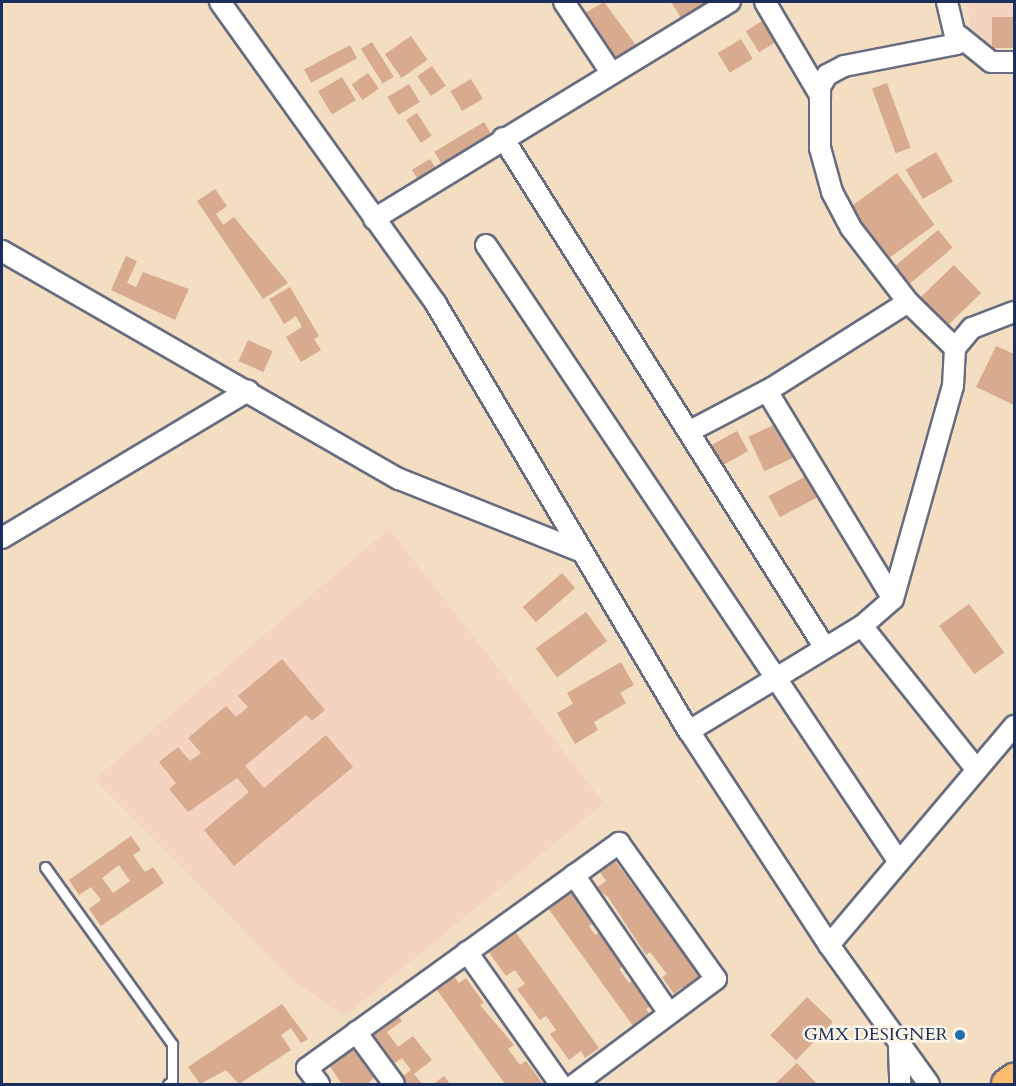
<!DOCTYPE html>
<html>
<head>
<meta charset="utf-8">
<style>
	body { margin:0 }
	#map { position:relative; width:1016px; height:1086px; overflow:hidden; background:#f3dec1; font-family:Cardo,serif }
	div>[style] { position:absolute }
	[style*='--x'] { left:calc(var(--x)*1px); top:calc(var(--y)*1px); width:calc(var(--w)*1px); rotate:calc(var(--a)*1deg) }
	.built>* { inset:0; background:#f4d3c0 }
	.building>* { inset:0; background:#d8aa8e; transform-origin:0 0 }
	.roads { filter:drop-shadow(2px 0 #676c81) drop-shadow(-2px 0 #676c81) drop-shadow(0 2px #676c81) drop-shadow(0 -2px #676c81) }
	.service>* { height:9px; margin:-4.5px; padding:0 4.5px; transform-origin:4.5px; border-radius:4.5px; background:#fff }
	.minor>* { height:20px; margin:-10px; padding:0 10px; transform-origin:10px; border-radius:10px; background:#fff }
	.primary>* { height:30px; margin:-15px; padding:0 15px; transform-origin:15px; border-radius:15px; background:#fcbd6f }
	.dots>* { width:16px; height:16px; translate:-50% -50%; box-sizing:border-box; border:3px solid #fcf5e5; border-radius:50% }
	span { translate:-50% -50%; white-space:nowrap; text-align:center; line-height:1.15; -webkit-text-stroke:5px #fcf5e5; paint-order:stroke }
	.poi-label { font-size:18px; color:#1b2f5e }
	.right { translate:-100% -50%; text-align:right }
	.frame { position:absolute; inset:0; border:3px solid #1b2f5e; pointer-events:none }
</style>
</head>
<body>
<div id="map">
	<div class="built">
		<i style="clip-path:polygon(967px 2px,1014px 2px,1014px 44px,974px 45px)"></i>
		<i style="clip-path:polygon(389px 529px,604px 803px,344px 1016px,294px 981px,95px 779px)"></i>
	</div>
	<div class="building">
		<i style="clip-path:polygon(604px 2px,641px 52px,614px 69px,580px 16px)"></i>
		<i style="clip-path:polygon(671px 2px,711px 2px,681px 18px)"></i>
		<i style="left:1014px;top:17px;width:31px;height:22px;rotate:90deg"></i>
		<i style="left:767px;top:18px;width:25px;height:25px;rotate:58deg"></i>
		<i style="left:411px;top:36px;width:29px;height:32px;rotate:55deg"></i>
		<i style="left:741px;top:39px;width:23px;height:27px;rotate:59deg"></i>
		<i style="left:372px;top:42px;width:41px;height:13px;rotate:58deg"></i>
		<i style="left:350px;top:45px;width:15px;height:52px;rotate:62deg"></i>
		<i style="left:432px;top:66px;width:24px;height:18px;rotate:55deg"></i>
		<i style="left:368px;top:73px;width:19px;height:20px;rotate:55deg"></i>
		<i style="left:342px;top:77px;width:27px;height:28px;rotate:59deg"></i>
		<i style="left:471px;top:79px;width:23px;height:24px;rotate:59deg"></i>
		<i style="left:887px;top:83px;width:69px;height:16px;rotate:70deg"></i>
		<i style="left:409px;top:84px;width:21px;height:25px;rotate:59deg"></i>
		<i style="left:417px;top:113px;width:27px;height:13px;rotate:57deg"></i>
		<i style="left:484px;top:122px;width:23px;height:58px;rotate:59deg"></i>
		<i style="left:936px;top:152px;width:34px;height:35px;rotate:60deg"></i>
		<i style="left:430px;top:159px;width:17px;height:21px;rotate:59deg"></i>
		<i style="left:897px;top:173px;width:64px;height:60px;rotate:54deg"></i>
		<i style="clip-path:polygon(215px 189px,227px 206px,216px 214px,223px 225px,234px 217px,288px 283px,263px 299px,197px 201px)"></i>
		<i style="left:938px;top:230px;width:23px;height:60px;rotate:50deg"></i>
		<i style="clip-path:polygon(126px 256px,137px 261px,127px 283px,136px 287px,143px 272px,189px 289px,175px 320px,111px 290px)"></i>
		<i style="left:954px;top:265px;width:39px;height:50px;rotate:46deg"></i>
		<i style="clip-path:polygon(290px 287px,319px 336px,314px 339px,321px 350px,301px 362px,286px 337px,302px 327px,296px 316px,284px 324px,269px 299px)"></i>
		<i style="left:248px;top:340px;width:27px;height:23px;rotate:24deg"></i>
		<i style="clip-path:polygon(996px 346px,1014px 354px,1014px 405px,976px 387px)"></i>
		<i style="left:780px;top:422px;width:38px;height:35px;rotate:65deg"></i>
		<i style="left:737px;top:431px;width:23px;height:30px;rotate:61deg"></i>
		<i style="left:810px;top:474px;width:24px;height:47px;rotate:62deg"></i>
		<i style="left:562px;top:573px;width:20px;height:52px;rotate:49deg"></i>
		<i style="left:969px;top:604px;width:60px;height:37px;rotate:54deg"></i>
		<i style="left:586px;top:612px;width:36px;height:62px;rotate:54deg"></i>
		<i style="clip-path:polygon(282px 659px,325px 710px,312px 721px,306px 715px,245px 766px,264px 788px,326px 735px,353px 767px,234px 866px,204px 830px,249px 792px,237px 778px,188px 812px,169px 789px,176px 783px,159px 762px,178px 747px,190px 761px,201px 753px,188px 738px,226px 706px,236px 717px,248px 707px,238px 696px)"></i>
		<i style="clip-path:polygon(621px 662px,634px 685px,620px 693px,626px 703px,594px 722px,598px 730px,575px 744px,557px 713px,573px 704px,567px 693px)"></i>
		<i style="clip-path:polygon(evenodd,131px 836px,141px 850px,133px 855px,145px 872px,153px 867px,164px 883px,101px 926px,89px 909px,101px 900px,91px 887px,79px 895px,69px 880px,131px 836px,119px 865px,130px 881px,113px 893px,102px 878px,119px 865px)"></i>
		<i style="clip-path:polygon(615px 861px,705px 982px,687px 995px,682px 987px,674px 994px,662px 977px,667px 974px,650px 952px,646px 955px,608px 897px,596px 888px,606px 881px,600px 872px)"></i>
		<i style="clip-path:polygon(576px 891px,597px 920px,589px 926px,595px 935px,604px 929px,628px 963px,619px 969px,629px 983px,638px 976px,656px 1002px,646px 1009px,653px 1019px,636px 1030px,545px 904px)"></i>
		<i style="clip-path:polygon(509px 923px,599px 1048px,585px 1058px,581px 1051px,569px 1060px,550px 1034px,556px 1030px,546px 1016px,540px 1020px,517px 989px,525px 984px,515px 970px,506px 976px,485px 947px)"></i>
		<i style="clip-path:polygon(452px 974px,459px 983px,466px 978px,484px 1003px,480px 1005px,514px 1045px,508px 1049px,520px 1065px,526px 1061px,543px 1084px,505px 1084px,434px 986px)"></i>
		<i style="left:807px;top:997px;width:36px;height:53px;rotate:44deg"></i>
		<i style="clip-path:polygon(282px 1004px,308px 1039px,301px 1043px,291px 1028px,281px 1035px,291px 1050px,239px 1084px,226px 1070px,200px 1084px,188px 1067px)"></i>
		<i style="clip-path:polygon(393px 1009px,402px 1021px,387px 1032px,398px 1047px,413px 1036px,432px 1060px,414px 1074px,422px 1084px,407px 1084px,402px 1077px,411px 1070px,402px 1058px,392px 1065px,366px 1030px)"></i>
		<i style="clip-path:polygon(351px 1043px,375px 1076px,368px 1084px,342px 1084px,326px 1061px)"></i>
		<i style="clip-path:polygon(797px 1063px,817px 1084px,775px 1084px)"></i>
		<i style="clip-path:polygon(444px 1076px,450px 1084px,433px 1084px)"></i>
	</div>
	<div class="roads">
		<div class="service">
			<i style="--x:45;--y:867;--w:218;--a:54.3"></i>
			<i style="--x:172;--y:1044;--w:37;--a:90"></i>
			<i style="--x:172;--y:1081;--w:5;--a:143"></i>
		</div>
		<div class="minor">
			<i style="--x:220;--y:2;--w:371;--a:54.4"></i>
			<i style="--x:436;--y:304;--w:496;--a:59.4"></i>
			<i style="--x:689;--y:731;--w:256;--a:56.8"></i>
			<i style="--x:829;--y:945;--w:171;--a:54.3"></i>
			<i style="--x:564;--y:2;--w:83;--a:56.3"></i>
			<i style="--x:765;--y:2;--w:108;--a:59.4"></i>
			<i style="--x:947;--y:2;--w:43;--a:76.6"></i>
			<i style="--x:957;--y:44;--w:115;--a:169"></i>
			<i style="--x:844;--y:66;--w:19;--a:152"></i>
			<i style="--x:827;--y:75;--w:14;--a:120"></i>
			<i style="--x:820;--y:87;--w:61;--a:90"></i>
			<i style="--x:820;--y:148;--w:46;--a:74.7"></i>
			<i style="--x:832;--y:192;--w:41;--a:62.2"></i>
			<i style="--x:851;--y:228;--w:93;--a:52.4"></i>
			<i style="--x:908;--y:302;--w:66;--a:44.4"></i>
			<i style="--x:959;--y:36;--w:41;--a:39.1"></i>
			<i style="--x:991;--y:62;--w:23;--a:0"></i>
			<i style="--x:503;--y:138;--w:603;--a:57.73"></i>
			<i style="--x:374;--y:219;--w:417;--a:-31.4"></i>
			<i style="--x:486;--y:245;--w:742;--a:56.2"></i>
			<i style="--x:2;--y:251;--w:458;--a:29.9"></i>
			<i style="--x:399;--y:479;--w:192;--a:21.7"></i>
			<i style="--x:767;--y:391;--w:243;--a:58.8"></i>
			<i style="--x:692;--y:430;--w:90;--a:-27.7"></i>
			<i style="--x:772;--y:388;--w:161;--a:-32.3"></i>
			<i style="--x:2;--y:538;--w:287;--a:-30.9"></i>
			<i style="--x:862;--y:626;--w:184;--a:51.4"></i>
			<i style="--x:689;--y:731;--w:202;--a:-31.3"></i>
			<i style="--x:862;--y:626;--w:41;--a:-41.1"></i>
			<i style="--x:893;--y:599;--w:221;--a:-74.3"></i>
			<i style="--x:953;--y:386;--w:38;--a:-87"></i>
			<i style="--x:955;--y:348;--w:26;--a:-50"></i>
			<i style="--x:972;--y:328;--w:45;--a:-20.9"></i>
			<i style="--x:574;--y:875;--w:168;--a:55.5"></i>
			<i style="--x:829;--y:945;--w:287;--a:-49.8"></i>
			<i style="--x:467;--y:952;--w:161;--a:54.8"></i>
			<i style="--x:356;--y:1032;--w:64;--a:53.8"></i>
			<i style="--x:899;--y:1048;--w:36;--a:88"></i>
			<i style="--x:319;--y:1084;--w:20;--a:-127"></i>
			<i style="--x:307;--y:1068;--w:385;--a:-35.8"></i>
			<i style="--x:619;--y:843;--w:167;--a:54.5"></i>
			<i style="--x:716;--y:979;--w:176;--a:143.3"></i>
		</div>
		<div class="primary">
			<i style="--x:1007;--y:1084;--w:9;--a:-36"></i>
		</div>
	</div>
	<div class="dots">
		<i style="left:960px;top:1035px;background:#1f6fb2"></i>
	</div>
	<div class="poi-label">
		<span class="right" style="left:948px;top:1035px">GMX DESIGNER</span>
	</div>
	<div class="frame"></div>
</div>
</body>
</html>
